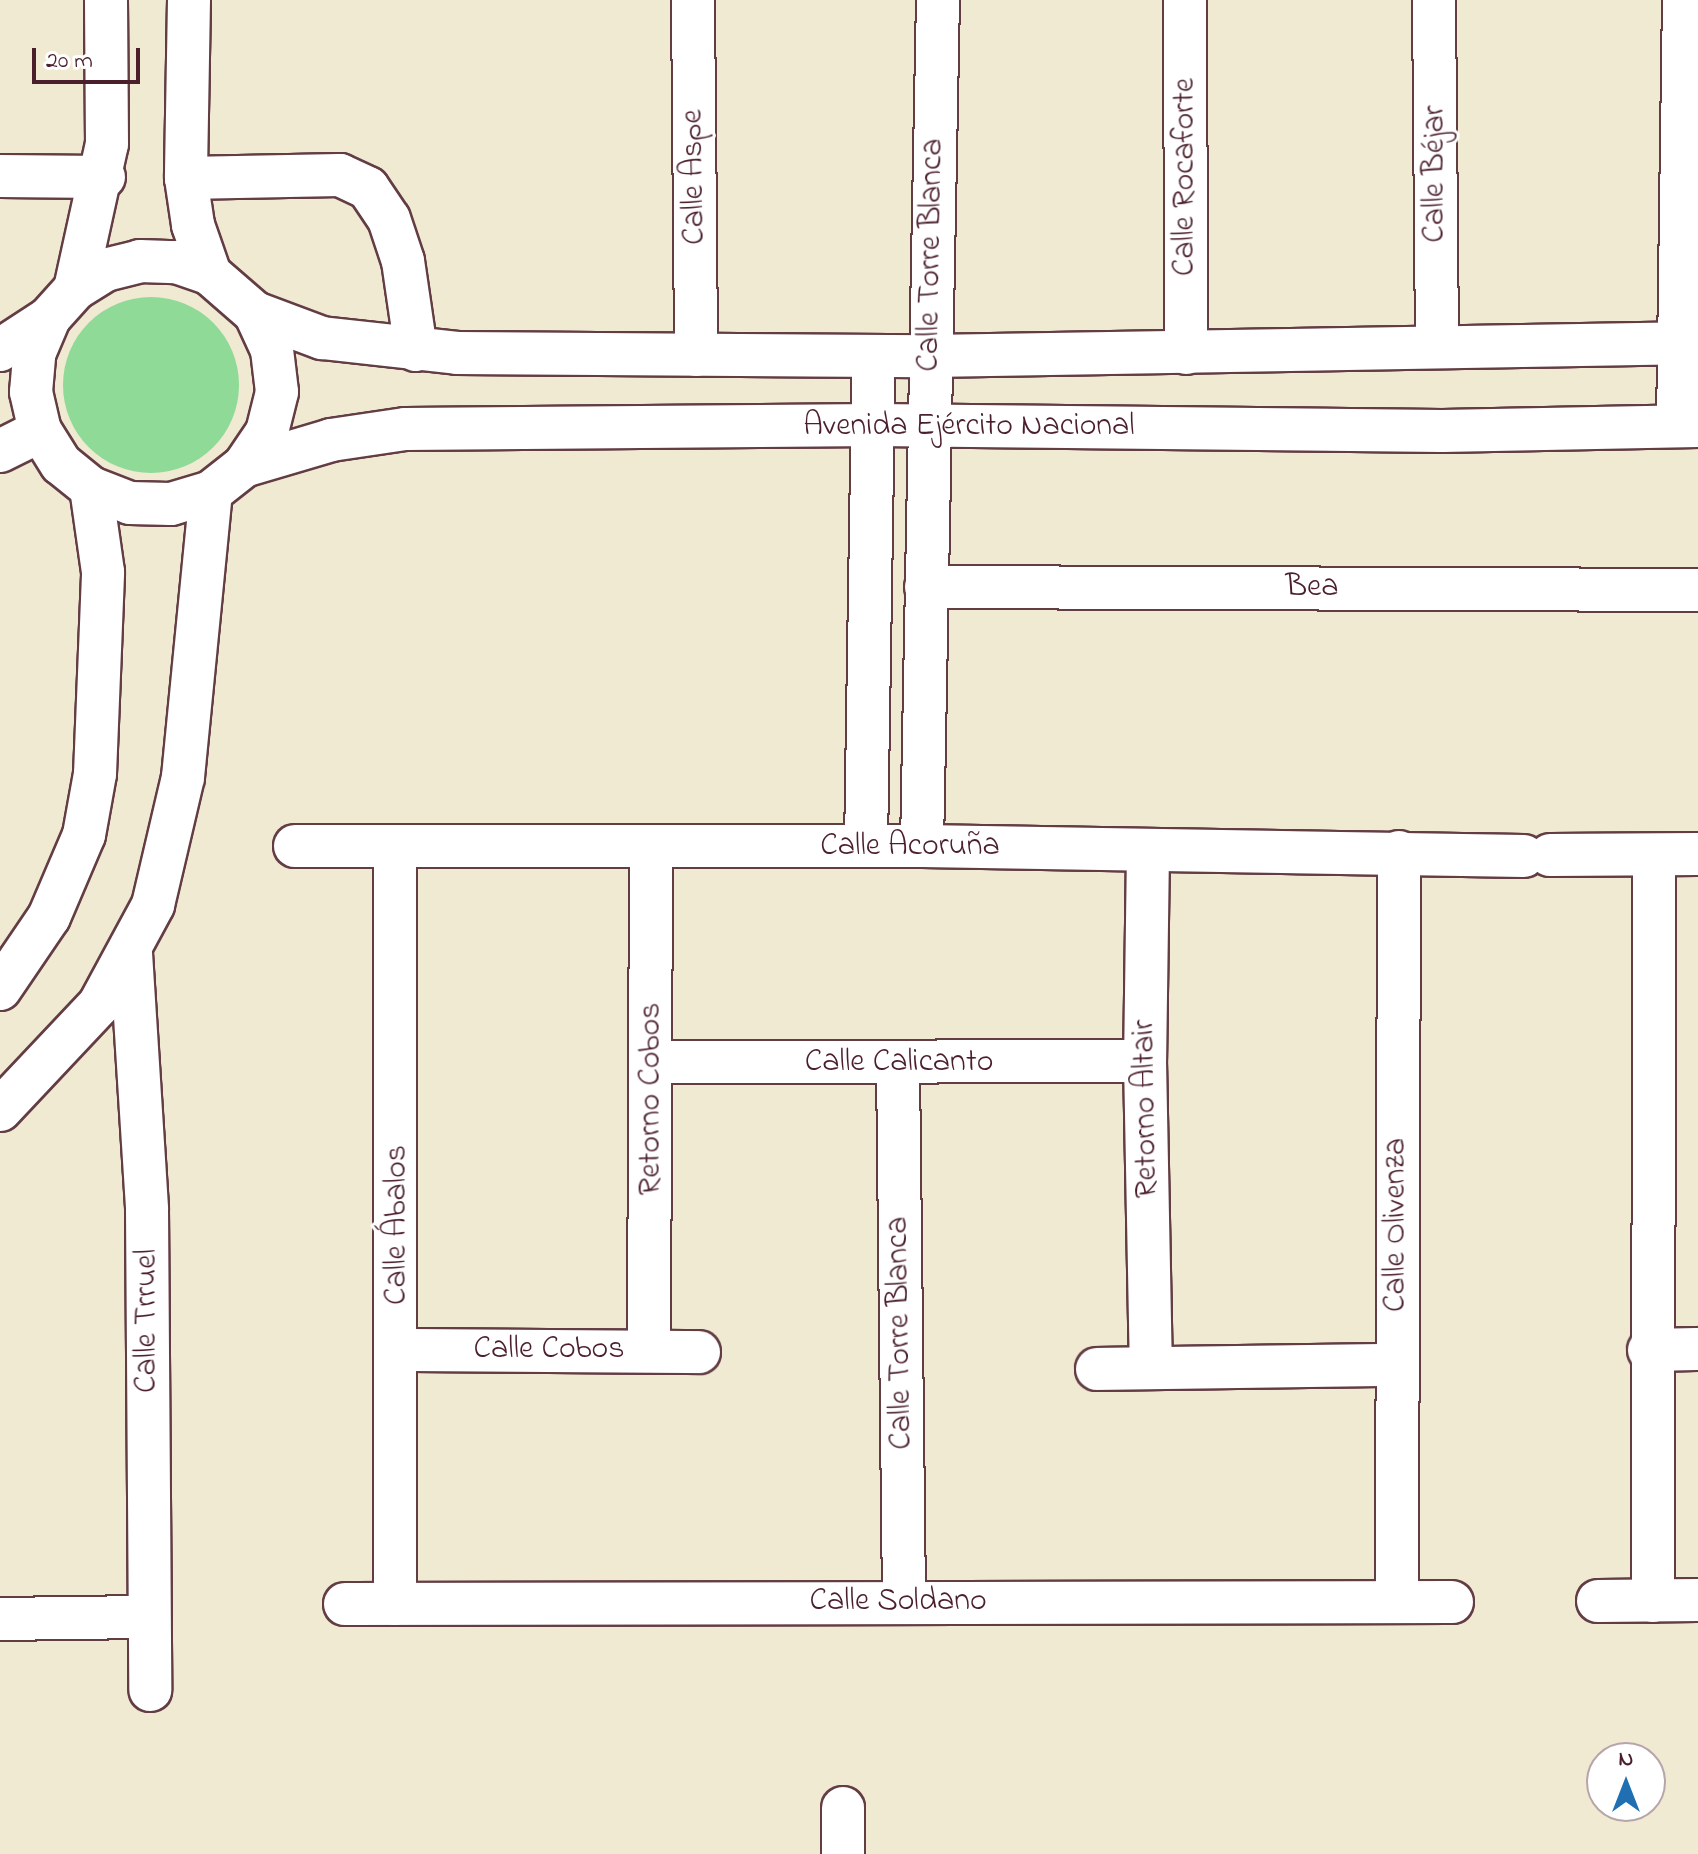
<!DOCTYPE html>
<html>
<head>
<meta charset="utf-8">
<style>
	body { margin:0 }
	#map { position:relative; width:1698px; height:1854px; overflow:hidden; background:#f1ead3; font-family:"Indie Flower",sans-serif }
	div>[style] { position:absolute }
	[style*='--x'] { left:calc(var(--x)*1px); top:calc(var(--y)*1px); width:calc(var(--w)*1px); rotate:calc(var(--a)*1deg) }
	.green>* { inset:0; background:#8eda96 }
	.round { border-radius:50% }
	.roads { filter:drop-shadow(2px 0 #633d44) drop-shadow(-2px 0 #633d44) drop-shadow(0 2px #633d44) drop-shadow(0 -2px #633d44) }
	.minor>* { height:42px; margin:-21px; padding:0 21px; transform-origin:21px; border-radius:21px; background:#fff }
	span { translate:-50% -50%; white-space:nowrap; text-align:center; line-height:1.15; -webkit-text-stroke:6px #fff; paint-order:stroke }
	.street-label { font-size:32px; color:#4a1f2b }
	.north { position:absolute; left:1586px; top:1742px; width:80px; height:80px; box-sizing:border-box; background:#fff; border:2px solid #b7a5aa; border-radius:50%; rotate:0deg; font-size:22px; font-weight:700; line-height:32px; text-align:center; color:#4a1f2b }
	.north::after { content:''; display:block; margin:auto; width:28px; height:36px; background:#1f6fb2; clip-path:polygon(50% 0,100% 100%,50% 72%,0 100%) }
	.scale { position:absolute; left:32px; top:48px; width:108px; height:36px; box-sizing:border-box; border:4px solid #4a1f2b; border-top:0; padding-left:10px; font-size:24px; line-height:28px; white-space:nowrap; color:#4a1f2b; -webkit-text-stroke:6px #fff; paint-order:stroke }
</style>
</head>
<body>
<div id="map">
	<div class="green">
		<i class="round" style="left:63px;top:297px;width:176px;height:176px"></i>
	</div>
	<div class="roads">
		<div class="minor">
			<i style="--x:189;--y:0;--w:178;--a:91"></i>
			<i style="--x:186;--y:178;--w:48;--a:81.5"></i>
			<i style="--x:193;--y:225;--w:52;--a:70.9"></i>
			<i style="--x:693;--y:0;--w:355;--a:89.5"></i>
			<i style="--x:1185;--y:0;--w:353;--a:89.8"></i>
			<i style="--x:1434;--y:0;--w:347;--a:89.5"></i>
			<i style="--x:0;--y:176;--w:104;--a:0.6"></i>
			<i style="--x:186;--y:178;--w:154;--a:-1.1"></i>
			<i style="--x:340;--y:175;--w:31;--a:25"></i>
			<i style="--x:368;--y:188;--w:37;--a:56"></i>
			<i style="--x:389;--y:219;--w:44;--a:71.6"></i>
			<i style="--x:403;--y:261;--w:90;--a:81.7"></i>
			<i style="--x:75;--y:289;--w:148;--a:-77.6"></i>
			<i style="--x:107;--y:144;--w:144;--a:-90.4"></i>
			<i style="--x:255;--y:313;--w:41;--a:65.3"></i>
			<i style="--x:272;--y:350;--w:42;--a:83.2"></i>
			<i style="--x:277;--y:392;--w:41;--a:104"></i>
			<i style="--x:267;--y:432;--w:41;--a:124.1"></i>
			<i style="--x:244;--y:466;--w:42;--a:141.8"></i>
			<i style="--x:211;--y:492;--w:42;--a:163.3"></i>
			<i style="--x:171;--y:504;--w:41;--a:-178.6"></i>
			<i style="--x:130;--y:503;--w:42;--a:-159"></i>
			<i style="--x:91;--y:488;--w:38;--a:-141"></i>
			<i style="--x:61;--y:464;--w:39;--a:-122"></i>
			<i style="--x:40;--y:431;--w:40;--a:-103"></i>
			<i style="--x:31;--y:392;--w:38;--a:-85"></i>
			<i style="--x:34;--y:354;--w:39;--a:-67"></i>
			<i style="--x:49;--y:318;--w:39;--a:-48"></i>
			<i style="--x:75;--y:289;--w:36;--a:-32"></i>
			<i style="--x:105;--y:270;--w:36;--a:-14"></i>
			<i style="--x:140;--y:261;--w:36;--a:2"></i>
			<i style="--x:176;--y:262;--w:36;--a:19"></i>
			<i style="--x:210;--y:274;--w:60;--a:40.9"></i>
			<i style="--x:255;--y:313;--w:72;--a:20.5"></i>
			<i style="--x:322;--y:338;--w:136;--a:6.3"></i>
			<i style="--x:457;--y:353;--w:473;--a:0.4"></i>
			<i style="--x:930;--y:356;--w:768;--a:-0.97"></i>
			<i style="--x:0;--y:350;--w:59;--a:-33.1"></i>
			<i style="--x:1678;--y:426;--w:426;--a:-89.2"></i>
			<i style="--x:0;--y:451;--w:45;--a:-26.6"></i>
			<i style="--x:244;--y:466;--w:91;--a:-16.6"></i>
			<i style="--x:331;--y:440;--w:75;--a:-8.5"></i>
			<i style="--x:405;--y:429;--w:471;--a:-0.5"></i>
			<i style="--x:876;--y:425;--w:566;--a:0.61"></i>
			<i style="--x:1442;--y:431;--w:256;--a:-1.1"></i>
			<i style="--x:926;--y:587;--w:772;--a:0.22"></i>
			<i style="--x:295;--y:846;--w:627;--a:0"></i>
			<i style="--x:922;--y:846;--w:602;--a:0.95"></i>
			<i style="--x:866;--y:846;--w:490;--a:-89.1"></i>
			<i style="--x:922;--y:846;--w:846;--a:-88.92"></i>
			<i style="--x:1148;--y:851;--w:210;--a:90.8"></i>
			<i style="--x:1145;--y:1061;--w:307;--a:88.9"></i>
			<i style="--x:1550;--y:855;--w:148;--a:-0.4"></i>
			<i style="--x:131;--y:953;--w:257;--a:86.4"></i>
			<i style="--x:147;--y:1210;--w:480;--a:89.6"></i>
			<i style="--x:0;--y:989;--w:87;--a:-55.8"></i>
			<i style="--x:49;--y:917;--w:89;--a:-66.9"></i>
			<i style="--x:84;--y:835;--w:62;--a:-79.8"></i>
			<i style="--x:95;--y:774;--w:202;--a:-87.7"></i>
			<i style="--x:103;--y:572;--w:85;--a:-98.1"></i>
			<i style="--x:653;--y:1062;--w:492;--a:-0.1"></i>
			<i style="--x:898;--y:1064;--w:538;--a:89.36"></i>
			<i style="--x:0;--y:1110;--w:144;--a:-46.7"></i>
			<i style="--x:99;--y:1005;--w:114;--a:-61.6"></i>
			<i style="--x:153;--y:905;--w:131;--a:-76.8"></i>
			<i style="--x:183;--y:777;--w:286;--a:-84.4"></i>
			<i style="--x:649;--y:1349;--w:500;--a:-89.77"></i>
			<i style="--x:398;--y:1350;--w:301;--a:0.4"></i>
			<i style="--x:1649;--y:1350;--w:49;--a:-1.2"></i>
			<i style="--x:1097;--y:1369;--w:299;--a:-0.8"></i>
			<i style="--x:1397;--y:1599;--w:747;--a:-89.85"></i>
			<i style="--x:1598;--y:1601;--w:100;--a:-0.6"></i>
			<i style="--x:1653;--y:1601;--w:746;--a:-89.92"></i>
			<i style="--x:345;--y:1604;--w:1107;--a:-0.1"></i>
			<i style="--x:395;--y:1604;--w:758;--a:-90"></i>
			<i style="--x:0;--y:1619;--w:149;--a:-0.8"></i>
			<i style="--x:843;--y:1854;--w:46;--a:-90"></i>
		</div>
	</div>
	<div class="street-label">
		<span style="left:1436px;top:174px;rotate:-90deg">Calle Béjar</span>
		<span style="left:695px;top:177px;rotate:-91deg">Calle Aspe</span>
		<span style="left:1186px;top:177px;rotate:-90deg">Calle Rocaforte</span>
		<span style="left:932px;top:255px;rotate:-89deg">Calle Torre Blanca</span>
		<span style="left:969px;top:427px">Avenida Ejército Nacional</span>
		<span style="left:1312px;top:588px">Bea</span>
		<span style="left:910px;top:847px">Calle Acoruña</span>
		<span style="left:899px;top:1063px">Calle Calicanto</span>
		<span style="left:652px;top:1099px;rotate:-90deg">Retorno Cobos</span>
		<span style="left:1147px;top:1109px;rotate:-91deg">Retorno Altair</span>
		<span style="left:398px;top:1225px;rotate:-90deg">Calle Ábalos</span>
		<span style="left:1397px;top:1225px;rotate:-90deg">Calle Olivenza</span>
		<span style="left:148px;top:1321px;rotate:-90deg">Calle Trruel</span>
		<span style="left:901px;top:1333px;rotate:-91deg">Calle Torre Blanca</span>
		<span style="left:549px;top:1350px">Calle Cobos</span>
		<span style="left:898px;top:1602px">Calle Soldano</span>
	</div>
	<div class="north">N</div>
	<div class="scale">20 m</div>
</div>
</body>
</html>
